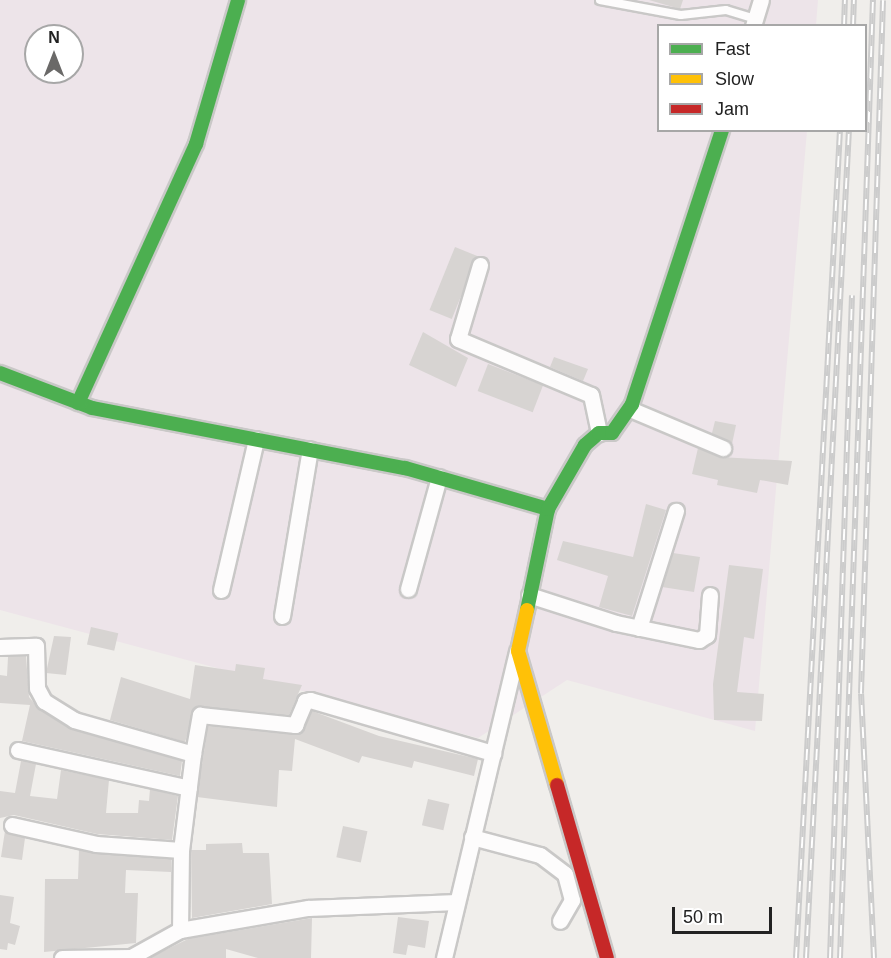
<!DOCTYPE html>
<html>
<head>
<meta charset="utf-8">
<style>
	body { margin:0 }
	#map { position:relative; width:891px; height:958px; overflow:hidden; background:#f0eeeb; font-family:Arial,sans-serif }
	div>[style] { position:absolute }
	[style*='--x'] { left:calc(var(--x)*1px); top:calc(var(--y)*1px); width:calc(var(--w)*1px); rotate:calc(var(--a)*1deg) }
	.industrial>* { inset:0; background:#ede4e9 }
	.building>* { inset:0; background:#d7d4d2; transform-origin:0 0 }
	.roads { filter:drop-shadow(2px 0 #c9c8c7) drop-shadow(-2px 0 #c9c8c7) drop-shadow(0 2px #c9c8c7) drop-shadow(0 -2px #c9c8c7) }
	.lane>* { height:8px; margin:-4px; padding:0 4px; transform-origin:4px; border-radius:4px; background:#fdfcfc }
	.street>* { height:15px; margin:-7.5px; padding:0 7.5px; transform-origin:7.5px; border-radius:7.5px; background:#fdfcfc }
	.fast>* { height:14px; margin:-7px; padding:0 7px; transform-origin:7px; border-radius:7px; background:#4caf50 }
	.slow>* { height:14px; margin:-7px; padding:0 7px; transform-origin:7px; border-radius:7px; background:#ffc107 }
	.jam>* { height:14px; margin:-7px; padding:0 7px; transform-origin:7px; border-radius:7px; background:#c62828 }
	.rail>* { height:6px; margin-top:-3px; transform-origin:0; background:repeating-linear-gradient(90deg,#fff 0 11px,#ccc 0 22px); box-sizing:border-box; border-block:2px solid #ccc }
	span { translate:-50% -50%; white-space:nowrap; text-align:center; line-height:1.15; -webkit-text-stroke:4.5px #fff; paint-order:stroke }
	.legend { position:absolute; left:657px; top:24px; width:210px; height:108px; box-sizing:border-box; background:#fff; border:2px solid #a7a7a7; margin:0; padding:8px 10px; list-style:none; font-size:18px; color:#222 }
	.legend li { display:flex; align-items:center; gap:12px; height:30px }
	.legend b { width:30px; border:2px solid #a7a7a7 }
	.north { position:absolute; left:24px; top:24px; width:60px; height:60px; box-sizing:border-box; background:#fff; border:2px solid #a7a7a7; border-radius:50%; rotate:0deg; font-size:16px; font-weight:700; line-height:24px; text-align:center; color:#222 }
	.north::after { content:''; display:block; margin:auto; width:21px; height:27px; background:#6a6968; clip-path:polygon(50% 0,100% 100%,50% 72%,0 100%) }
	.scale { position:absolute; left:672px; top:907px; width:100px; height:27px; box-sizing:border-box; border:3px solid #222; border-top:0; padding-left:8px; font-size:18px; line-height:21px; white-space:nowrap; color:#222; -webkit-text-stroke:4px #fff; paint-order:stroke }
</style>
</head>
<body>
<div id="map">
	<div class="industrial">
		<i style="clip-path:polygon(evenodd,0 0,818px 0,816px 25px,658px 26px,658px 130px,807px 131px,755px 731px,567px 680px,478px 738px,0 610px,0 0,36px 36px,72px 36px,72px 72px,36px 72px,36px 36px)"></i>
	</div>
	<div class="building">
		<i style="clip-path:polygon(649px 0,683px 0,680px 9px)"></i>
		<i style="left:455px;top:247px;width:24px;height:68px;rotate:22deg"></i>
		<i style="clip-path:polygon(423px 332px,468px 358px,456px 387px,409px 365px)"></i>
		<i style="clip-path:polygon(554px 357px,588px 369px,583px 381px,550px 367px)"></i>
		<i style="left:488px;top:364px;width:59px;height:29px;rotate:21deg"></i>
		<i style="clip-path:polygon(715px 421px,736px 425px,732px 444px,712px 433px)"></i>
		<i style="clip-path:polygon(698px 448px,720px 457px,792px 461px,788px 485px,760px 480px,757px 493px,717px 485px,718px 480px,692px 474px)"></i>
		<i style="clip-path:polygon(646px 504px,666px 510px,632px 616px,599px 607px,608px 576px,557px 560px,563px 541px,633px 557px)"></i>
		<i style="clip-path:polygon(673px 553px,700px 557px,694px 592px,662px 587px)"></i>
		<i style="clip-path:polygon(729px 565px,763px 569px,754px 639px,744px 637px,737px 692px,764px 694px,762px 721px,714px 720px,713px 684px)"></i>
		<i style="left:91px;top:627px;width:28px;height:18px;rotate:13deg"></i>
		<i style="clip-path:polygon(54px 636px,71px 637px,66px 675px,46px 673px)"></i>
		<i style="clip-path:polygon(26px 656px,29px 697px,39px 709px,71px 729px,182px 761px,180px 776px,22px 741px,30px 705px,0 703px,0 675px,7px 676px,8px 657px)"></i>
		<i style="clip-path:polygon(236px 664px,265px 668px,263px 679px,302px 685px,289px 715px,197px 706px,185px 742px,110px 720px,121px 677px,190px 699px,195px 665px,235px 671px)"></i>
		<i style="clip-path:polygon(312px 711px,379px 736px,478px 759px,474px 776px,414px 761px,412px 768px,362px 756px,359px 763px,295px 739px,292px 771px,279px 770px,277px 807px,197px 797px,208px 726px,295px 735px,304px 729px)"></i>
		<i style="clip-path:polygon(21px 761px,36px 764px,30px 796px,57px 799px,61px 770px,109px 780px,106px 813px,138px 813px,139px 800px,149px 801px,150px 789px,178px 796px,172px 840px,97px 834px,14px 815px,0 818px,0 791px,15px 793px)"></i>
		<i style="left:428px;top:799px;width:22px;height:27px;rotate:13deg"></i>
		<i style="left:343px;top:826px;width:25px;height:32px;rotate:12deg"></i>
		<i style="clip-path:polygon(5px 831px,25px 838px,22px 860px,1px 857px)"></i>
		<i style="clip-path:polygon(242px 843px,243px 853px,269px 853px,272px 904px,192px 918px,191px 850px,206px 850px,206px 844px)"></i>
		<i style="clip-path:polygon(79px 850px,171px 859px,171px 872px,126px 870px,125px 893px,138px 893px,136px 943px,44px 952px,45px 879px,78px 879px)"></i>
		<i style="clip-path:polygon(0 895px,14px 897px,10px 923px,20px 926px,15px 945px,8px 943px,7px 950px,0 949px)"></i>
		<i style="clip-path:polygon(398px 917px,429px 921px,425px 948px,408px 945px,406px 955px,393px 953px)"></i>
		<i style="clip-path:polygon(312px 918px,311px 958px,258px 958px,226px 949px,226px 958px,149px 958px,188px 939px)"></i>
	</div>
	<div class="roads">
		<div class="lane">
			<i style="--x:600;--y:0;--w:82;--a:10.5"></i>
			<i style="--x:681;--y:15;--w:45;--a:-6.3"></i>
			<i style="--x:726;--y:10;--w:30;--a:17"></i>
		</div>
		<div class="street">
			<i style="--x:753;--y:26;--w:27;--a:-73"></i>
			<i style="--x:480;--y:265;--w:77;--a:106.6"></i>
			<i style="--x:458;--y:339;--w:144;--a:22.8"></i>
			<i style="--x:591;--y:395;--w:39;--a:78"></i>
			<i style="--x:630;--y:409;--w:101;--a:22.8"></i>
			<i style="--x:408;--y:589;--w:116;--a:-74.5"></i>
			<i style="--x:221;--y:590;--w:155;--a:-76.9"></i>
			<i style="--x:529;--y:595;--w:91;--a:17.8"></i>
			<i style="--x:616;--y:623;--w:85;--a:11.6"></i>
			<i style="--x:699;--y:640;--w:9;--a:-32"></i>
			<i style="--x:707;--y:635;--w:40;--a:-85.7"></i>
			<i style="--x:282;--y:616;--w:169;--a:-80.5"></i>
			<i style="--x:639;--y:628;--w:123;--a:-72.5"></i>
			<i style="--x:0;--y:647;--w:36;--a:-2"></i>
			<i style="--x:36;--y:646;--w:42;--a:88.6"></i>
			<i style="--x:37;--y:688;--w:15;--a:62"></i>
			<i style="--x:44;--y:701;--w:36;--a:32"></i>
			<i style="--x:74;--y:720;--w:124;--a:15.9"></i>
			<i style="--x:193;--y:754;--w:97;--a:97.1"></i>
			<i style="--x:181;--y:850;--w:80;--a:90.7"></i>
			<i style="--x:18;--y:750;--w:175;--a:12.5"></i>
			<i style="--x:193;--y:754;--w:40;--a:-80"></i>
			<i style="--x:200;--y:715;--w:96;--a:6"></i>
			<i style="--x:295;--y:725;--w:26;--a:-67"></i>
			<i style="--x:305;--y:701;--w:5;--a:-11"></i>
			<i style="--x:310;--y:700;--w:191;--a:16.2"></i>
			<i style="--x:12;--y:825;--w:86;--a:12.7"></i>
			<i style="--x:96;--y:844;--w:85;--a:4"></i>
			<i style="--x:472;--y:837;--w:70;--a:14.8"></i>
			<i style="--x:540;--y:855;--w:31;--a:37"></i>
			<i style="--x:565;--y:874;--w:27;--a:75"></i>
			<i style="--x:572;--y:900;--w:24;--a:120"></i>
			<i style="--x:62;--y:958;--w:69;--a:-0.8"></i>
			<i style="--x:131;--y:957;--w:56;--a:-28.9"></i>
			<i style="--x:180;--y:930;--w:130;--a:-9.8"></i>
			<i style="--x:308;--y:908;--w:149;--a:-2.3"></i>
			<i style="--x:444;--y:958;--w:315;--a:-76.6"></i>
		</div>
		<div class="fast">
			<i style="--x:0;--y:373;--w:98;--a:20.8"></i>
			<i style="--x:92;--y:408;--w:319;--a:10.9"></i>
			<i style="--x:405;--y:468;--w:149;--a:16"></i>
			<i style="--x:548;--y:509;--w:103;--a:101.7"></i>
			<i style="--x:78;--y:403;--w:285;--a:-65.5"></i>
			<i style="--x:196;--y:144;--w:150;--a:-73.7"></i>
			<i style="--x:548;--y:509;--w:74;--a:-60"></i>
			<i style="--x:585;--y:445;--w:18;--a:-41"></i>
			<i style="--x:599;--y:433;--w:13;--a:0"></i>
			<i style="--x:612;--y:433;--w:35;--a:-55"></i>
			<i style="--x:632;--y:404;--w:288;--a:-71.8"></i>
		</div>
		<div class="slow">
			<i style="--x:527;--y:610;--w:42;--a:102.4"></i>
			<i style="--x:518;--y:651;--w:140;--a:73.8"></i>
		</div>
		<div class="jam">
			<i style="--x:557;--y:785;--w:180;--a:73.9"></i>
		</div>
	</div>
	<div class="rail">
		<i style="--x:844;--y:26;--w:26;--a:-88"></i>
		<i style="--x:853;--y:26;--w:26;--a:-88"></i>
		<i style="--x:796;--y:958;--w:829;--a:-86.96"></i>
		<i style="--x:806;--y:958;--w:829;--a:-87.03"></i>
		<i style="--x:830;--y:958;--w:663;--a:-88.1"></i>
		<i style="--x:840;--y:958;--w:959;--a:-88.03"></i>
		<i style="--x:874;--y:958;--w:265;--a:-92.8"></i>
		<i style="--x:861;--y:693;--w:693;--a:-88.18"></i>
	</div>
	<ul class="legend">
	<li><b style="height:8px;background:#4caf50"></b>Fast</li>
	<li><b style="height:8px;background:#ffc107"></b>Slow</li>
	<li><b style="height:8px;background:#c62828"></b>Jam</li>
	</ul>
	<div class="north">N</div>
	<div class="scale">50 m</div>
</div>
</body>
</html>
